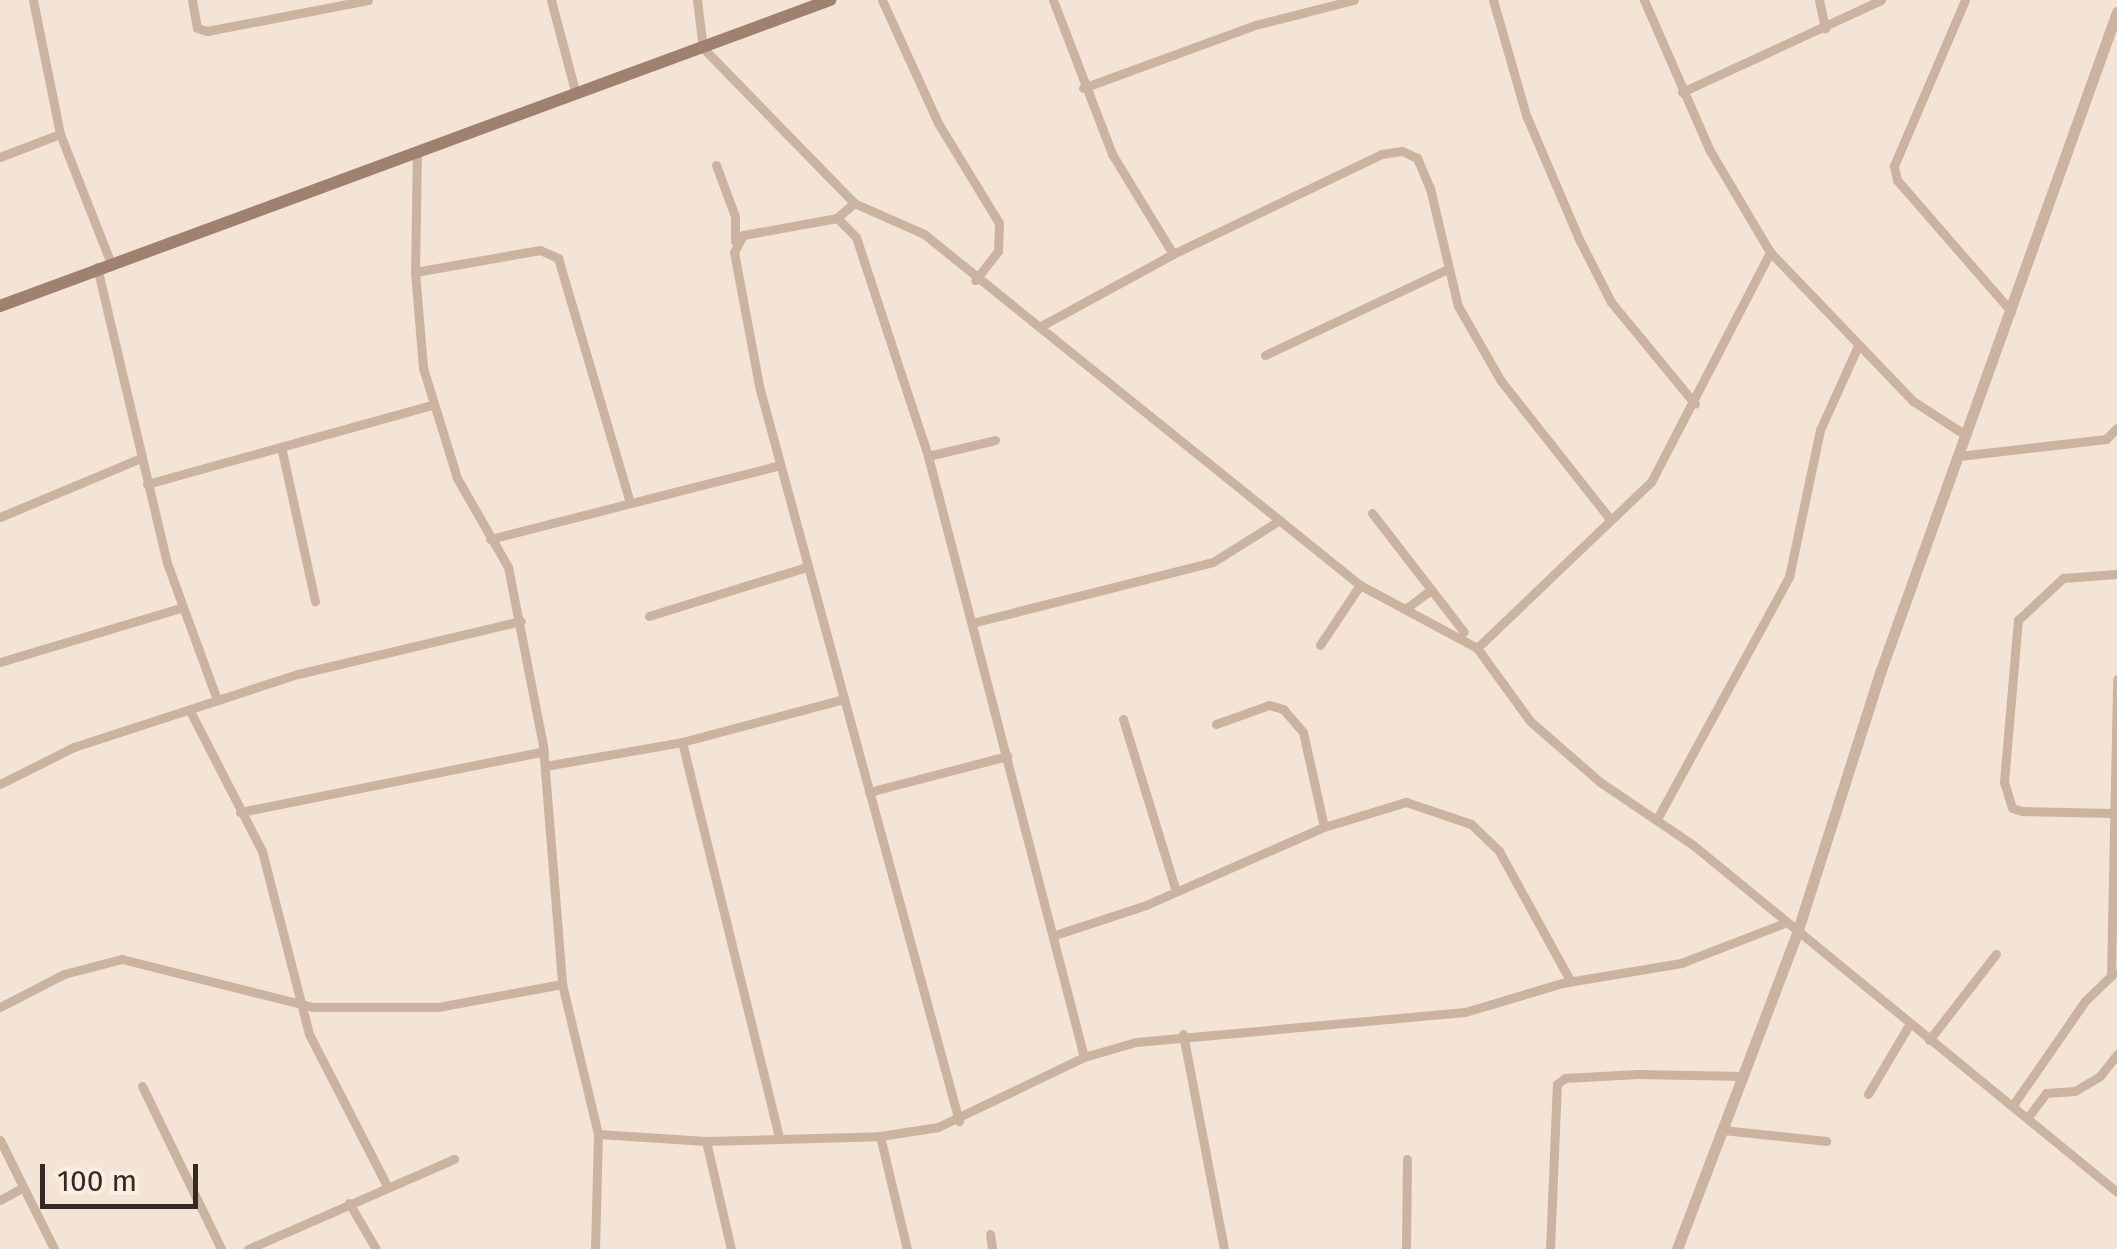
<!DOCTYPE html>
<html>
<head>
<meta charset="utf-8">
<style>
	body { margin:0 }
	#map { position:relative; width:2117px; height:1249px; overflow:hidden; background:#f3e4d5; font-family:"Fira Sans",sans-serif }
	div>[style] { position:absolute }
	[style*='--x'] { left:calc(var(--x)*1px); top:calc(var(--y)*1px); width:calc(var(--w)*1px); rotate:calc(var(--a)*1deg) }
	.minor>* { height:9px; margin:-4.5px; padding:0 4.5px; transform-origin:4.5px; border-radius:4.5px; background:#cbb3a1 }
	.tertiary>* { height:11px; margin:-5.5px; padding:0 5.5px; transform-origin:5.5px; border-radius:5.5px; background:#cbb3a1 }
	.secondary>* { height:12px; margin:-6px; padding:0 6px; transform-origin:6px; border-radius:6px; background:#9f8172 }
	span { translate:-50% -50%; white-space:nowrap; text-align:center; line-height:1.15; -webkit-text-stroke:9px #faeee2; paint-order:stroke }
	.scale { position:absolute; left:40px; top:1164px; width:158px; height:45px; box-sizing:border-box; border:5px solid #352924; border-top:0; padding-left:12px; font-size:30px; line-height:35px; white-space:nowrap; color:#352924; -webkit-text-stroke:8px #faeee2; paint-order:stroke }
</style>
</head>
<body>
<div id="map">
	<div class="minor">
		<i style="--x:33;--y:0;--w:137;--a:78.6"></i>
		<i style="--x:60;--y:134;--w:136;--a:68.5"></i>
		<i style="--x:192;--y:0;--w:28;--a:80"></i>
		<i style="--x:197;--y:28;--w:10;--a:17"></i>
		<i style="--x:207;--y:31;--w:164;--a:-10.9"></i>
		<i style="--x:551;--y:0;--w:94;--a:75.2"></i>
		<i style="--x:697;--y:0;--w:48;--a:82.9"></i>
		<i style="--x:703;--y:48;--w:216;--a:45.7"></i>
		<i style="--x:854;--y:203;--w:77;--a:23.9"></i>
		<i style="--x:924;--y:234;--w:560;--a:38.84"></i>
		<i style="--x:1360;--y:585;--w:133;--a:28.3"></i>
		<i style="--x:1477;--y:648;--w:90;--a:54"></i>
		<i style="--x:1530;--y:721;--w:93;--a:41.1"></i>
		<i style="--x:1600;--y:782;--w:112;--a:34.1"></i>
		<i style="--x:1693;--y:845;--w:548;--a:39.3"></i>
		<i style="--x:882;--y:0;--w:135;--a:65.5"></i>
		<i style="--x:938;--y:123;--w:117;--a:58.6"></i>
		<i style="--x:999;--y:223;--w:28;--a:92"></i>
		<i style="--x:998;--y:251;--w:37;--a:128"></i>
		<i style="--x:1053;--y:0;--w:165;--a:69"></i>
		<i style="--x:1112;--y:154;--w:117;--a:58.6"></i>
		<i style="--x:1493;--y:0;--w:120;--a:74"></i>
		<i style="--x:1526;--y:115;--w:133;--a:66.9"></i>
		<i style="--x:1578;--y:237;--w:73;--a:63.1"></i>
		<i style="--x:1611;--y:302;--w:132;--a:50.5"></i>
		<i style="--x:1644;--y:0;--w:163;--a:66.4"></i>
		<i style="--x:1709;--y:149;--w:120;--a:59.4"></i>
		<i style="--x:1770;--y:252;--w:207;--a:46.2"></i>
		<i style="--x:1913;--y:401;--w:61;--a:32.9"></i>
		<i style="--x:1819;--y:0;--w:29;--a:78"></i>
		<i style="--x:1965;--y:0;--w:181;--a:113.2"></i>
		<i style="--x:1894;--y:166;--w:14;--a:78"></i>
		<i style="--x:1897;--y:180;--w:174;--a:49"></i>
		<i style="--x:1083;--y:88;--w:183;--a:-20.1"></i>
		<i style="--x:1255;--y:25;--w:102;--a:-14.2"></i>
		<i style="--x:1682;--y:92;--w:219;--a:-24.8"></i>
		<i style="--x:417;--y:150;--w:122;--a:90.9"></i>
		<i style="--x:415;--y:272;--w:96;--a:85.2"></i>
		<i style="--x:423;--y:368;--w:115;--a:72.8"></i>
		<i style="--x:457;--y:478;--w:103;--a:60.2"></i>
		<i style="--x:508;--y:567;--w:182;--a:78.9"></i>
		<i style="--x:543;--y:746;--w:239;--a:85.4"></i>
		<i style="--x:562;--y:984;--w:154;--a:76.5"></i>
		<i style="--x:598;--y:1134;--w:115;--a:91.5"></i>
		<i style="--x:0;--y:157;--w:64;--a:-21"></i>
		<i style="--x:716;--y:165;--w:54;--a:69.6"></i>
		<i style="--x:735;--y:216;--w:25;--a:90"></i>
		<i style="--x:854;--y:203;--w:23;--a:139"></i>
		<i style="--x:837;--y:218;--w:96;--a:169.7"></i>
		<i style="--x:743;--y:235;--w:19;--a:118"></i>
		<i style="--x:734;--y:252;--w:136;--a:79.4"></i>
		<i style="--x:759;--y:386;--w:762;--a:74.78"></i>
		<i style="--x:837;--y:218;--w:27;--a:45"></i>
		<i style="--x:856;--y:237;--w:231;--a:71.8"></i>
		<i style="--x:928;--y:456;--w:621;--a:75.45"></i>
		<i style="--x:97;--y:267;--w:304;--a:76.7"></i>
		<i style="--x:167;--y:563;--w:146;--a:69.9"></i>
		<i style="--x:415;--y:272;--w:127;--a:-10"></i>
		<i style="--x:540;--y:250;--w:20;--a:24"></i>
		<i style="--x:558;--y:258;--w:255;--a:73.6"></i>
		<i style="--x:1041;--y:326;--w:150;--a:-28.6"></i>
		<i style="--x:1173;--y:254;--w:232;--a:-25.6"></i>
		<i style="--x:1382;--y:154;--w:20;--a:-9"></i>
		<i style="--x:1402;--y:151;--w:17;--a:25"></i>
		<i style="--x:1417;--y:158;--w:33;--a:67"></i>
		<i style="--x:1430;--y:188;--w:121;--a:76.7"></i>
		<i style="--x:1458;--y:306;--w:86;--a:60.2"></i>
		<i style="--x:1501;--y:381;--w:176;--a:51.7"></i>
		<i style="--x:1265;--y:355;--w:202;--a:-25.2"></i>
		<i style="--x:282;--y:451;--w:154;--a:77.6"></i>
		<i style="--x:928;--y:456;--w:69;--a:-13.4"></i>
		<i style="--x:1959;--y:456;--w:148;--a:-6.6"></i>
		<i style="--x:2106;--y:439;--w:16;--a:-45"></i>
		<i style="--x:147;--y:484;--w:295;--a:-15.5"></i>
		<i style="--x:1372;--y:513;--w:150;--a:52.3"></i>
		<i style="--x:0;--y:517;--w:153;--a:-22.7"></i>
		<i style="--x:490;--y:539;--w:299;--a:-14.3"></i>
		<i style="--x:1408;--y:607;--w:26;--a:-37"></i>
		<i style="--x:649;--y:616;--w:164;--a:-17.3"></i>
		<i style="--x:972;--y:623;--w:249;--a:-14.2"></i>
		<i style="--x:1213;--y:562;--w:79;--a:-32.1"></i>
		<i style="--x:1320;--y:645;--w:72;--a:-56.3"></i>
		<i style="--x:1477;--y:648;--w:240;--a:-43.7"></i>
		<i style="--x:1651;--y:482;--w:259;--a:-62.6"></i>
		<i style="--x:0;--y:662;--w:188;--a:-16.7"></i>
		<i style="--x:190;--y:711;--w:157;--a:62.8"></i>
		<i style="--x:262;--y:851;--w:189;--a:75.6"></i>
		<i style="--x:309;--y:1034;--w:171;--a:62.8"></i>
		<i style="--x:1123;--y:719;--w:180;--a:72.9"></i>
		<i style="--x:1216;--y:724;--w:56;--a:-19.7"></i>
		<i style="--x:1269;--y:705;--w:15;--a:16"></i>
		<i style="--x:1283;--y:709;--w:30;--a:49"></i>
		<i style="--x:1303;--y:732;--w:97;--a:77.5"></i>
		<i style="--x:682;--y:742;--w:407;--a:76.2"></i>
		<i style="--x:545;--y:766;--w:139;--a:-9.9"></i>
		<i style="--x:682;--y:742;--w:168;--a:-14.9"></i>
		<i style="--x:0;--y:784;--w:83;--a:-26.6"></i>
		<i style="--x:74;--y:747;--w:236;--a:-18.1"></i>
		<i style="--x:298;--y:674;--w:229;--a:-13.4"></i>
		<i style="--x:869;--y:792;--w:143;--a:-14.6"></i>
		<i style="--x:240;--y:812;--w:310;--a:-11.3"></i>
		<i style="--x:2112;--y:813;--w:90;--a:-178.7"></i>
		<i style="--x:2022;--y:811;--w:10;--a:-163"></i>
		<i style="--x:2012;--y:808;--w:27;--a:-107"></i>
		<i style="--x:2004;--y:782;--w:163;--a:-85.1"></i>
		<i style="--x:2018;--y:620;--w:62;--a:-43"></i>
		<i style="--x:2063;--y:578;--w:54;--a:-4.2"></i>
		<i style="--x:1657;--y:819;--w:276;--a:-61.4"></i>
		<i style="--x:1789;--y:577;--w:150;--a:-78.1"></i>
		<i style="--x:1820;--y:430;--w:90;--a:-65.7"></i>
		<i style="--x:1055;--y:935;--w:96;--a:-18.2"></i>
		<i style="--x:1146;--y:905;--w:194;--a:-23.7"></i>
		<i style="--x:1324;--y:827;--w:86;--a:-17"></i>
		<i style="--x:1406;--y:802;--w:69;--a:18.7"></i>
		<i style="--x:1471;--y:824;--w:39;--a:44"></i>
		<i style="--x:1499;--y:851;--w:149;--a:61.2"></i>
		<i style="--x:2111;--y:975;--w:296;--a:-88.8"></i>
		<i style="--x:0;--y:1007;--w:72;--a:-27.3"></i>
		<i style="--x:64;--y:974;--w:60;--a:-14.5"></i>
		<i style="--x:122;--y:959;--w:197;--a:14.1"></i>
		<i style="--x:313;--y:1007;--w:125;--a:0"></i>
		<i style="--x:438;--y:1007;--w:126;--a:-10.5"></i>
		<i style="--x:1183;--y:1034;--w:219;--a:79.2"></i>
		<i style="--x:1929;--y:1040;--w:109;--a:-52.1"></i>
		<i style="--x:142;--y:1086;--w:181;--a:64.1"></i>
		<i style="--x:1868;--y:1094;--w:80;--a:-59.3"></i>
		<i style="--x:2013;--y:1105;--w:126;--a:-55.3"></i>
		<i style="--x:2085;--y:1001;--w:40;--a:-44"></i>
		<i style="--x:2028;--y:1117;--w:30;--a:-53"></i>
		<i style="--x:2046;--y:1093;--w:29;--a:-4"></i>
		<i style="--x:2075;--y:1091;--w:29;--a:-31"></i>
		<i style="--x:2100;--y:1076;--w:28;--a:-52"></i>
		<i style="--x:1723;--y:1130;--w:104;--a:6.1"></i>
		<i style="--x:598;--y:1134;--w:108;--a:3.7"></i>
		<i style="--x:706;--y:1141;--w:174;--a:-1.6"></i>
		<i style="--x:880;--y:1136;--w:59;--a:-8.8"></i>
		<i style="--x:938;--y:1127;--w:162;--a:-25.6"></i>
		<i style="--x:1084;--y:1057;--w:54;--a:-16.1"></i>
		<i style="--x:1136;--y:1042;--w:330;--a:-5.2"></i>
		<i style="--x:1465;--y:1012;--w:101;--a:-16.6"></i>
		<i style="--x:1562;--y:983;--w:121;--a:-9.5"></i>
		<i style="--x:1681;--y:963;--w:108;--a:-21.1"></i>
		<i style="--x:880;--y:1136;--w:116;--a:76.6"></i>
		<i style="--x:0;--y:1140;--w:122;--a:63.6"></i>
		<i style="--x:706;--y:1141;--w:111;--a:77"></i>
		<i style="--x:0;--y:1200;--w:26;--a:-29"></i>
		<i style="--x:349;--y:1203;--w:53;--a:59.6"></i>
		<i style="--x:990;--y:1234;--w:15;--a:82"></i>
		<i style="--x:248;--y:1249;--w:225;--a:-23.6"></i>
		<i style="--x:1406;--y:1249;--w:90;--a:-89.4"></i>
		<i style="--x:1550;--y:1249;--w:165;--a:-87.6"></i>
		<i style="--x:1557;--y:1084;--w:10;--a:-37"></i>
		<i style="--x:1565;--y:1078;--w:73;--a:-3.1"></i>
		<i style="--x:1638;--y:1074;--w:105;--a:1.1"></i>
	</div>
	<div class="tertiary">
		<i style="--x:1677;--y:1249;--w:335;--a:-69.2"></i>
		<i style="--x:1796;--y:936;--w:279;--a:-72.3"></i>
		<i style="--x:1881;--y:670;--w:699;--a:-70.27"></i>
	</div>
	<div class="secondary">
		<i style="--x:0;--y:306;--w:885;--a:-20.24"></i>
	</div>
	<div class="scale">100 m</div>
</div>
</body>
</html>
